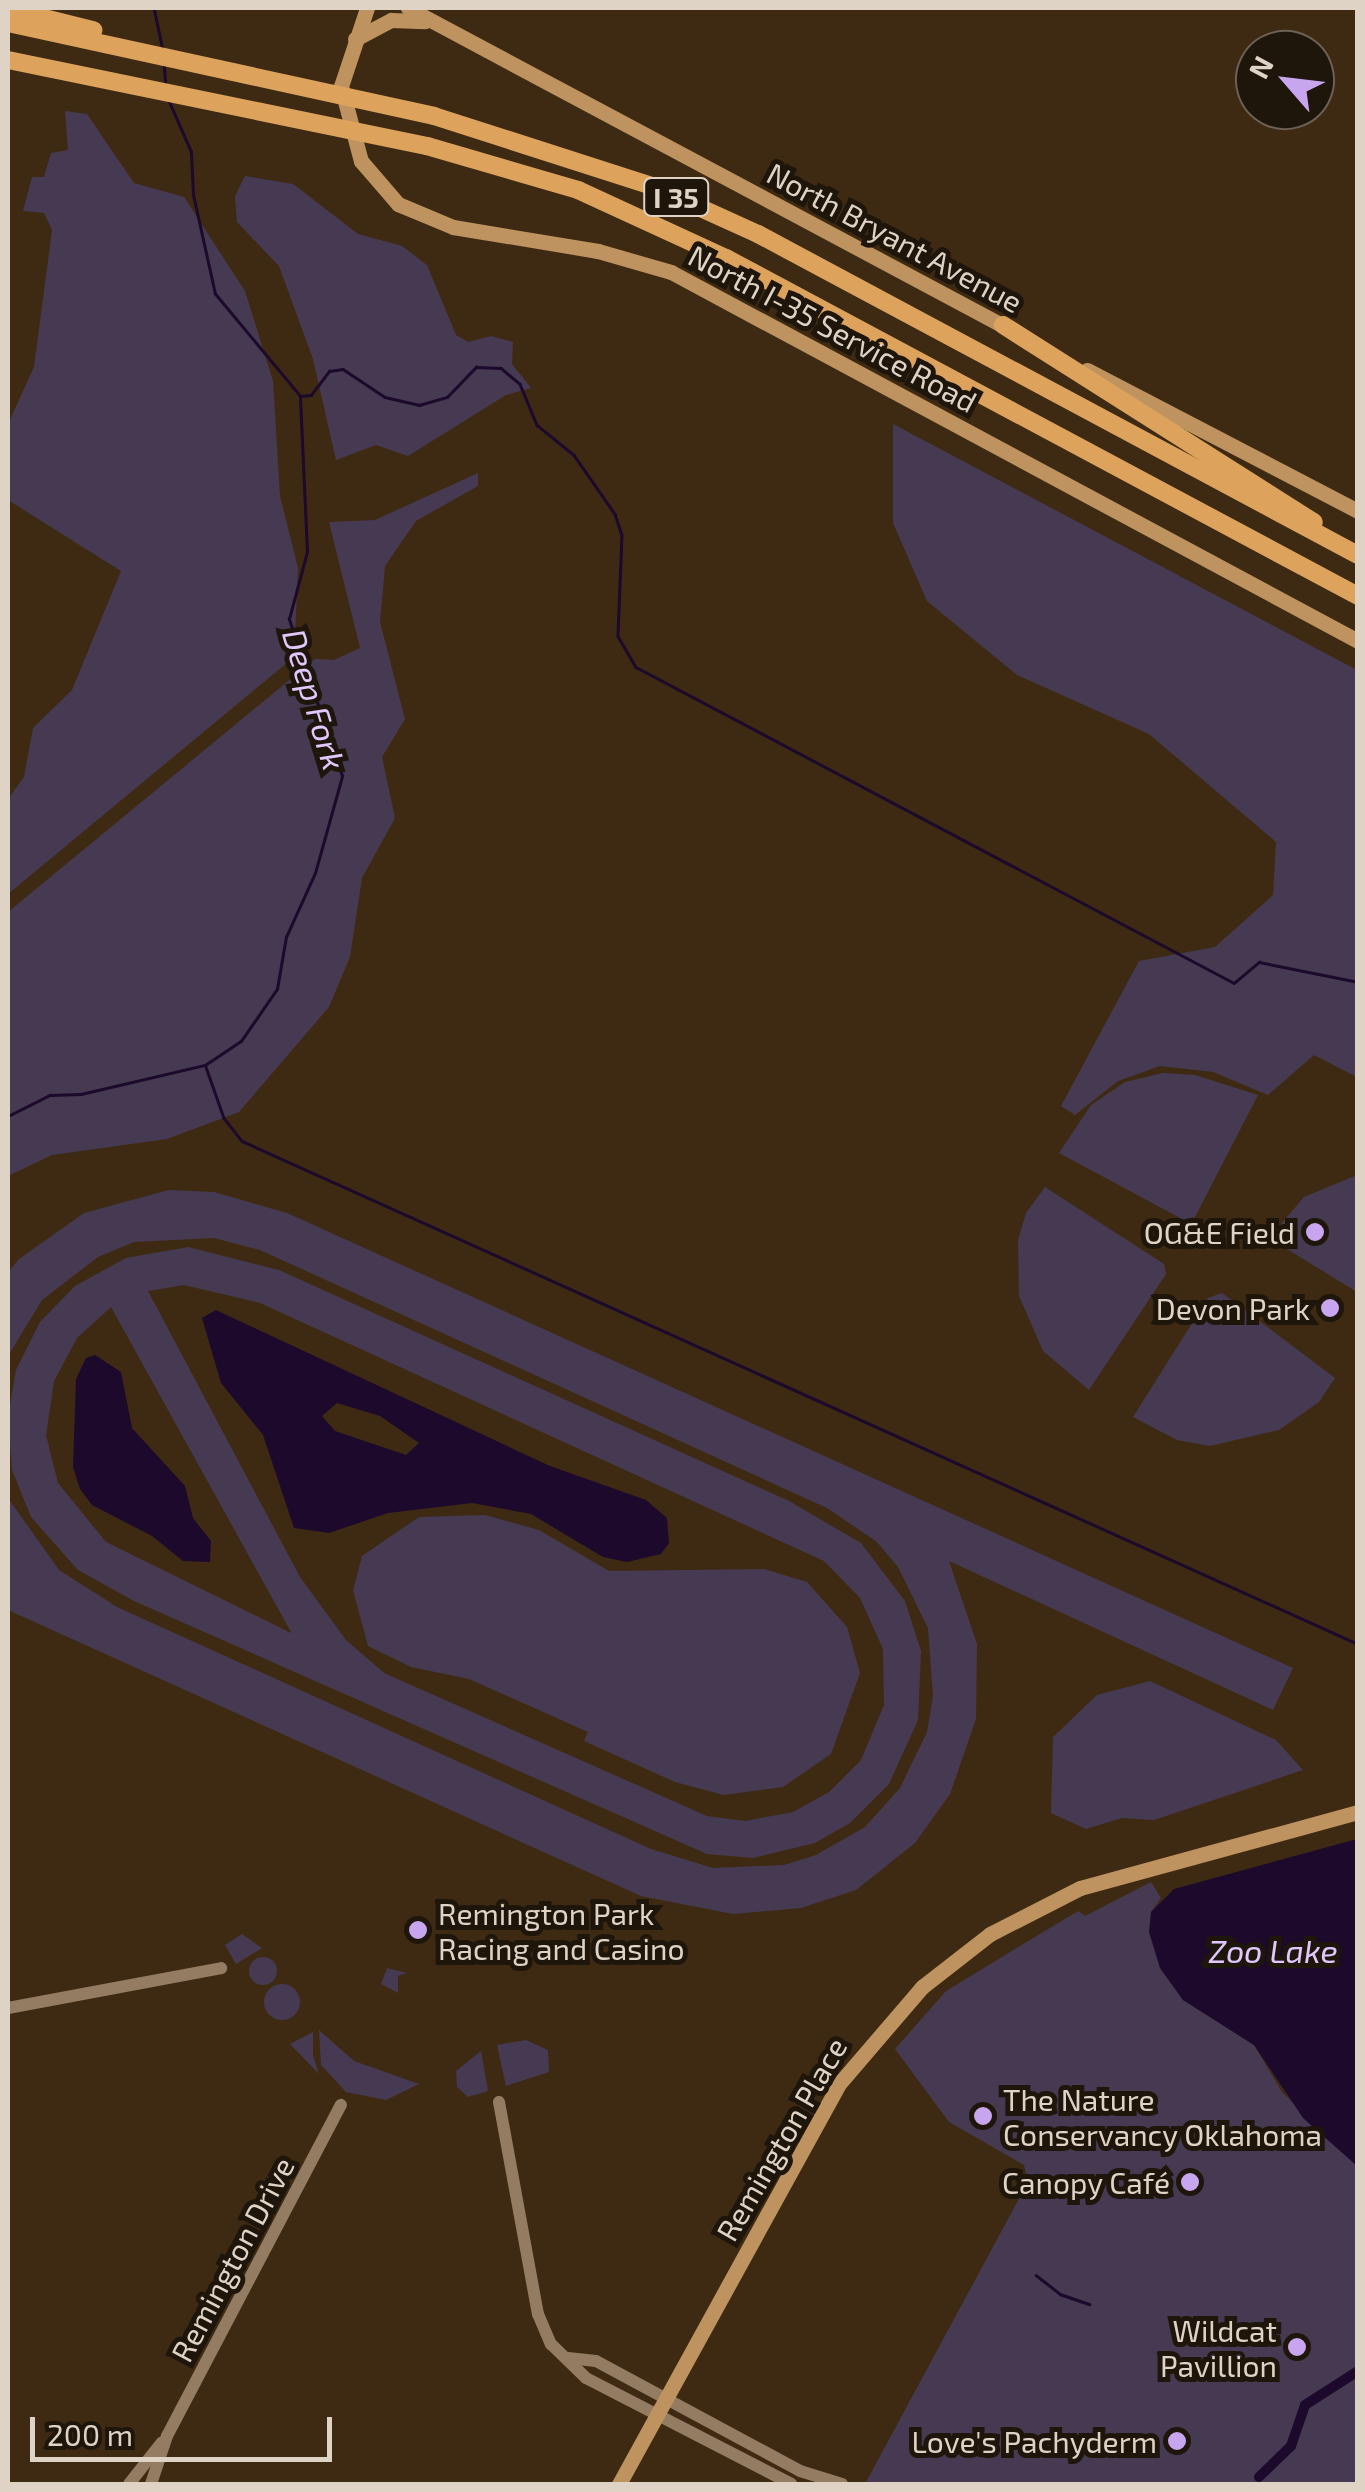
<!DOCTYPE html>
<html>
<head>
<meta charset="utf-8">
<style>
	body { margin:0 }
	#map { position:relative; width:1365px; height:2492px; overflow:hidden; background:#3e2a13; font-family:"Exo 2",sans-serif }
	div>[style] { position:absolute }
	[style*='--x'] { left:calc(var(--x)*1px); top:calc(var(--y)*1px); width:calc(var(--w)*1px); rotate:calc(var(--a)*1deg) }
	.green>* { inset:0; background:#453a52 }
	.round { border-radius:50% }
	.water>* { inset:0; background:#1c092c }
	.stream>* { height:2.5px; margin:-1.25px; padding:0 1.25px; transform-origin:1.25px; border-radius:1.25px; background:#1c092c }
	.canal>* { height:10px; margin:-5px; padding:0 5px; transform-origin:5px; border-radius:5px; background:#1c092c }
	.minor>* { height:12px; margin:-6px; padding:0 6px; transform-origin:6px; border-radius:6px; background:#937c62 }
	.major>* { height:15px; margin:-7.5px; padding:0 7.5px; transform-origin:7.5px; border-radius:7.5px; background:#bf935f }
	.highway>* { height:18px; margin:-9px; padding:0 9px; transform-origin:9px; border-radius:9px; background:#dda35d }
	.dots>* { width:28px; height:28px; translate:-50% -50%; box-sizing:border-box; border:5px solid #1e150b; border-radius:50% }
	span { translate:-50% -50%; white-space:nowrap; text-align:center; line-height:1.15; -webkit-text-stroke:10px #1e150b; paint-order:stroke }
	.shield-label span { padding:2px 8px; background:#1e150b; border:2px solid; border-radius:8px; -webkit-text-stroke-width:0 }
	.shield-label { font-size:28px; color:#dfd3c5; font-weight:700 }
	.street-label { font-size:30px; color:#dfd3c5 }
	.poi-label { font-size:30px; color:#dfd3c5 }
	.right { translate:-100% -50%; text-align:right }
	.left { translate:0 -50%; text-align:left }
	.water-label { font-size:32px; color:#e1c7fe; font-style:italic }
	.frame { position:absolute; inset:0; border:10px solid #dfd3c5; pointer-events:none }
	.north { position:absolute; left:1235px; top:30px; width:100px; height:100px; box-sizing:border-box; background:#1e150b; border:2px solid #6b6155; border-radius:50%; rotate:298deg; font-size:28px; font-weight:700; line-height:40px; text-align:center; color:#dfd3c5 }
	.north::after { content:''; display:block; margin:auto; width:35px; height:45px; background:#c8a5ef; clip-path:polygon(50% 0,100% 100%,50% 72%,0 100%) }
	.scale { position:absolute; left:30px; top:2417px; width:302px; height:45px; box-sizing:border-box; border:5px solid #dfd3c5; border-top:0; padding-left:12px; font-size:30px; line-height:35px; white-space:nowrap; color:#dfd3c5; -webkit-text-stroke:8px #1e150b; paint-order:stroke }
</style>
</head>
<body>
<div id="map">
	<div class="green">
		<i style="clip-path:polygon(65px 111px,87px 114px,134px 183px,184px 197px,245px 291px,273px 381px,280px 496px,298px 568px,294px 657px,8px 894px,8px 799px,24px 777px,33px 728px,72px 690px,121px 571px,8px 500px,8px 424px,34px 367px,52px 230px,44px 213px,23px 211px,32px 177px,44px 177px,51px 153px,68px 150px)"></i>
		<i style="clip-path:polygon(245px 176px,293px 184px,358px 234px,402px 246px,427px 265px,456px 335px,468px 342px,491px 336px,513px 342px,512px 364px,531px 388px,506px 395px,408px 456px,376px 445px,336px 460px,313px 359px,279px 266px,237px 222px,235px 196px)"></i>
		<i style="clip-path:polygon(893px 424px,1357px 670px,1357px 1077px,1314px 1055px,1268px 1095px,1213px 1072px,1160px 1066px,1118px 1081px,1075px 1115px,1061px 1106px,1139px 961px,1215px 947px,1273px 895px,1276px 842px,1149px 734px,1017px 675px,927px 601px,893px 523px)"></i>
		<i style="clip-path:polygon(478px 473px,478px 486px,416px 521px,385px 566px,380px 622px,405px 719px,382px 757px,395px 818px,362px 878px,350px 957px,329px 1007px,239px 1112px,167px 1139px,52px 1155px,8px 1176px,8px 912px,315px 659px,334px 660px,360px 648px,329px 522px,375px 520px)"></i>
		<i style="clip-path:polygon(1163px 1073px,1195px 1075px,1258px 1095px,1195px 1217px,1184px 1220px,1059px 1153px,1091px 1105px,1125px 1082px)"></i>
		<i style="clip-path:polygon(1357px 1175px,1358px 1175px,1357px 1292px,1269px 1238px,1304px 1197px)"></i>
		<i style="clip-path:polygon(1045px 1187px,1164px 1264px,1166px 1274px,1089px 1390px,1043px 1351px,1019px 1296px,1018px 1240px,1026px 1213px)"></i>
		<i style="clip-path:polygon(169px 1190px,214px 1192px,287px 1213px,1293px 1668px,1273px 1710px,949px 1561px,977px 1644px,976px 1719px,950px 1794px,915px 1843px,856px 1890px,801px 1908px,733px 1914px,641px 1896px,8px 1610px,8px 1498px,59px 1570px,117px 1607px,651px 1849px,713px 1868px,784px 1865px,816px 1855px,865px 1827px,900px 1788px,927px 1732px,933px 1696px,928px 1628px,898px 1567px,877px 1542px,827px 1508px,260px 1250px,214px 1238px,134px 1242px,98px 1257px,42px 1300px,8px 1356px,8px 1272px,19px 1259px,84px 1213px)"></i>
		<i style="clip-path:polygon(evenodd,188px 1247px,279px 1270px,789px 1501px,861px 1543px,905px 1601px,921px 1651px,918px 1720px,889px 1784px,850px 1823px,815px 1843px,753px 1858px,707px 1854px,134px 1601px,78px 1570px,31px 1517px,12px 1470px,8px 1416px,16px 1370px,40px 1322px,75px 1286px,126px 1258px,188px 1247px,184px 1285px,260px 1303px,824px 1561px,860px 1598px,883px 1649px,884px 1705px,861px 1760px,829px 1792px,793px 1812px,745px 1821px,707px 1816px,384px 1673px,346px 1640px,300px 1577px,148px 1291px,184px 1285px,188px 1247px,111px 1307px,291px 1632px,291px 1633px,106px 1542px,58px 1483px,46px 1435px,54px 1381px,77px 1338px,111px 1307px)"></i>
		<i style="clip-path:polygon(1222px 1293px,1335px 1378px,1319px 1402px,1279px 1430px,1210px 1446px,1177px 1440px,1133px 1417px,1208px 1298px)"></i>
		<i style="clip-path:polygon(485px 1515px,539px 1530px,609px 1571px,764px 1569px,807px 1582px,847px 1627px,860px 1673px,831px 1754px,783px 1787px,724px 1795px,675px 1782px,584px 1741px,588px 1732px,469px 1679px,411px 1667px,368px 1646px,353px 1590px,362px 1556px,419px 1517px)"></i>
		<i style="clip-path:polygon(1150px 1681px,1276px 1740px,1303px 1770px,1154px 1820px,1122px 1818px,1086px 1829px,1051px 1813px,1053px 1737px,1097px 1695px)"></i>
		<i style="clip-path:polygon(1151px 1882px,1161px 1898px,1151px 1912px,1160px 1968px,1183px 2000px,1254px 2045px,1282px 2092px,1357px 2166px,1357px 2484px,865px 2484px,1028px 2182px,1024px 2165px,949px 2122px,895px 2049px,946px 1991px,1078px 1911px,1085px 1916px)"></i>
		<i style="clip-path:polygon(242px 1934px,262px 1948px,236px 1964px,225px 1945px)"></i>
		<i class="round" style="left:249px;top:1957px;width:28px;height:28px"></i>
		<i style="clip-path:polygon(387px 1968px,407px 1973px,398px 1976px,398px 1993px,381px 1984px)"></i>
		<i class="round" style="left:264px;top:1984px;width:36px;height:36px"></i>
		<i style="clip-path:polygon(319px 2030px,354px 2061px,419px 2084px,386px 2100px,346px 2092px,321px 2065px)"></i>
		<i style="clip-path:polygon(313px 2032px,313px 2055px,319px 2074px,290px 2044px)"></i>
		<i style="clip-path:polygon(526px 2040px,548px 2050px,549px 2072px,506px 2086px,497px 2045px)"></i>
		<i style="clip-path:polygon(481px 2051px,488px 2091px,468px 2097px,457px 2087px,456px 2071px)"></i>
	</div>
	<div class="water">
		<i style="clip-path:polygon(evenodd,216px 1310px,550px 1466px,646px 1500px,667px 1518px,669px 1543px,661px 1554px,627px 1562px,603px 1557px,531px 1514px,472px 1503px,388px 1513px,329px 1533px,294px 1528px,263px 1435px,221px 1383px,202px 1318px,216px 1310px,337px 1403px,380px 1416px,419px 1443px,406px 1455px,335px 1431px,322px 1416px,337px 1403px)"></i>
		<i style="clip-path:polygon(95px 1355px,121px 1372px,132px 1428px,185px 1486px,193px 1518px,211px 1541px,210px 1562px,183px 1561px,152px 1536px,92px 1505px,80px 1489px,73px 1467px,76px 1379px,86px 1358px)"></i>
		<i style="clip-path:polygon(1357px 1839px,1358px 1839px,1357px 2166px,1303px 2118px,1254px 2045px,1183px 2000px,1160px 1968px,1149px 1932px,1151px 1912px,1174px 1889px)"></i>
	</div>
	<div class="stream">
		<i style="--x:154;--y:8;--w:43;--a:77.9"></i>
		<i style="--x:164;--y:63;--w:22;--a:85"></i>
		<i style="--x:300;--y:396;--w:11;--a:-5"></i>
		<i style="--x:311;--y:395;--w:30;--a:-53"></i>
		<i style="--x:329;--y:371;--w:14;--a:-8"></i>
		<i style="--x:343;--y:369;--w:50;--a:33.7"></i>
		<i style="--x:385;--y:397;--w:35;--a:13"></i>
		<i style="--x:419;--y:405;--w:29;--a:-16"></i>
		<i style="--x:447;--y:397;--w:42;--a:-46"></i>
		<i style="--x:476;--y:367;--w:25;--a:2"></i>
		<i style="--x:501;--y:368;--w:25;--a:40"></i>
		<i style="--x:520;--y:384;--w:44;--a:67.5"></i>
		<i style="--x:537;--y:425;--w:48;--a:39"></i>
		<i style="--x:574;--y:455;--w:72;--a:55.2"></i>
		<i style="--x:615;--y:514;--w:22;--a:72"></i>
		<i style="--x:622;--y:535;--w:101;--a:92.3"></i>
		<i style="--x:618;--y:636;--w:36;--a:60"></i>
		<i style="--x:636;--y:667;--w:676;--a:27.85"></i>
		<i style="--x:1234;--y:983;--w:33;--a:-40"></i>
		<i style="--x:1259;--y:962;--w:101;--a:11.4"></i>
		<i style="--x:206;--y:1067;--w:54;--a:70.6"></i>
		<i style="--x:224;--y:1118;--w:29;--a:52"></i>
		<i style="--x:242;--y:1141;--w:1224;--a:24.26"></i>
		<i style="--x:8;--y:1116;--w:47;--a:-26.6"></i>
		<i style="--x:50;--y:1095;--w:31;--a:-2"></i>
		<i style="--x:81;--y:1094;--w:127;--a:-13.2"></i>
		<i style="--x:205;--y:1065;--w:43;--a:-33.7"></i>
		<i style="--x:241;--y:1041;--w:63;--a:-55.3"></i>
		<i style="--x:277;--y:989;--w:53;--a:-80.2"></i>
		<i style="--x:286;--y:937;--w:70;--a:-65.6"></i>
		<i style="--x:315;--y:873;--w:101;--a:-74.4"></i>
		<i style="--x:342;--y:776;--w:166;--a:-108.7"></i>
		<i style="--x:289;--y:619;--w:69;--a:-75"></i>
		<i style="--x:307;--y:552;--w:156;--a:-92.6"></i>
		<i style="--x:300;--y:396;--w:133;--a:-129.8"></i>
		<i style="--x:215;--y:294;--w:101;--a:-102.5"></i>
		<i style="--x:193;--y:195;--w:43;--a:-92.7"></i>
		<i style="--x:191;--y:152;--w:55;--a:-113.7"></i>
		<i style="--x:1036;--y:2275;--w:31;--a:38"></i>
		<i style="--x:1060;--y:2294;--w:31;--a:19"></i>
	</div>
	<div class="canal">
		<i style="--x:1259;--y:2477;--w:45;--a:-44.1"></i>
		<i style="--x:1291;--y:2446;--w:43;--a:-71.1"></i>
		<i style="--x:1305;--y:2405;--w:63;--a:-32.7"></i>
	</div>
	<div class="minor">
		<i style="--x:8;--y:2008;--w:217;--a:-10.6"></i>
		<i style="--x:499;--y:2102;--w:216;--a:79.6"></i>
		<i style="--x:538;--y:2314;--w:33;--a:67"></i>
		<i style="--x:551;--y:2344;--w:49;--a:44.2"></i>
		<i style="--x:586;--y:2378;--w:231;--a:27.3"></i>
		<i style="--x:568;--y:2358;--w:28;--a:6"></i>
		<i style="--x:596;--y:2361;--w:232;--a:28.3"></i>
		<i style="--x:800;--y:2471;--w:44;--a:17.2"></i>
		<i style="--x:129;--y:2484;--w:53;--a:-51.8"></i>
		<i style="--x:151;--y:2484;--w:51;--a:-71.6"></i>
		<i style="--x:167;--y:2436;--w:374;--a:-62.3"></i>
	</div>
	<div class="major">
		<i style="--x:367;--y:8;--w:82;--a:108.4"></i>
		<i style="--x:341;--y:86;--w:78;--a:75.1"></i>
		<i style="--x:361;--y:161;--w:57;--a:49.3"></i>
		<i style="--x:398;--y:204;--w:60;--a:22.7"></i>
		<i style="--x:453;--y:227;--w:147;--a:9.4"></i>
		<i style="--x:598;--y:251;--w:76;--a:16"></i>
		<i style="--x:671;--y:272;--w:780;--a:28.24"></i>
		<i style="--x:408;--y:8;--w:686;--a:28.1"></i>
		<i style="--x:355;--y:39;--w:41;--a:-27.8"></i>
		<i style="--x:391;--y:20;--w:34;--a:2"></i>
		<i style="--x:1087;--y:370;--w:305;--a:27.5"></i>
		<i style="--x:619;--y:2484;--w:455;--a:-61.2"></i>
		<i style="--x:838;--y:2085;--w:129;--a:-49.4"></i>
		<i style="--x:922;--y:1987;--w:86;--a:-37.9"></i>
		<i style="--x:990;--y:1934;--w:101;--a:-27.1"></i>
		<i style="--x:1080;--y:1888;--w:288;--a:-15.3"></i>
	</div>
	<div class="highway">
		<i style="--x:8;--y:9;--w:88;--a:13.9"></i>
		<i style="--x:8;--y:23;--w:436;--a:12.3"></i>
		<i style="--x:434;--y:116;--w:229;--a:17.8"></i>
		<i style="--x:652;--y:186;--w:116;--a:24.4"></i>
		<i style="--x:758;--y:234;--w:680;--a:28.15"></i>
		<i style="--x:8;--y:60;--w:428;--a:11.6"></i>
		<i style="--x:427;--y:146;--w:157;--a:16.2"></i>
		<i style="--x:578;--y:190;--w:163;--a:24.7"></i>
		<i style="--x:726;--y:258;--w:717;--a:28.14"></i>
		<i style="--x:1003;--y:325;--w:368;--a:32.4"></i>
	</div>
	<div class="dots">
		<i style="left:1315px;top:1232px;background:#c8a5ef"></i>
		<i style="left:1330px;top:1308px;background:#c8a5ef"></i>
		<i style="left:418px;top:1930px;background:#c8a5ef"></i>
		<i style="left:983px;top:2116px;background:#c8a5ef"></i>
		<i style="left:1190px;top:2182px;background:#c8a5ef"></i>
		<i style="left:1297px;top:2347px;background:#c8a5ef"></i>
		<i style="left:1177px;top:2441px;background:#c8a5ef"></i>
	</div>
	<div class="shield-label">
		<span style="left:676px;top:197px">I 35</span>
	</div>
	<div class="street-label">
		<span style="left:895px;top:237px;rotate:28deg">North Bryant Avenue</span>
		<span style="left:833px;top:328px;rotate:28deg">North I-35 Service Road</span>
		<span style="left:781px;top:2139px;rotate:-60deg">Remington Place</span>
		<span style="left:232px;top:2259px;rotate:-62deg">Remington Drive</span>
	</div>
	<div class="poi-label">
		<span class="right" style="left:1295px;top:1232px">OG&amp;E Field</span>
		<span class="right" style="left:1310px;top:1308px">Devon Park</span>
		<span class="left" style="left:438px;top:1930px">Remington Park<br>Racing and Casino</span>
		<span class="left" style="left:1003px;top:2116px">The Nature<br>Conservancy Oklahoma</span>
		<span class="right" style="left:1170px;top:2182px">Canopy Café</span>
		<span class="right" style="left:1277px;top:2347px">Wildcat<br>Pavillion</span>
		<span class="right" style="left:1157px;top:2441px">Love's Pachyderm</span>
	</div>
	<div class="water-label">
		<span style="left:315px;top:699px;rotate:73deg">Deep Fork</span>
		<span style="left:1273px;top:1950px">Zoo Lake</span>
	</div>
	<div class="frame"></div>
	<div class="north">N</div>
	<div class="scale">200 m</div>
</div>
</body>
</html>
